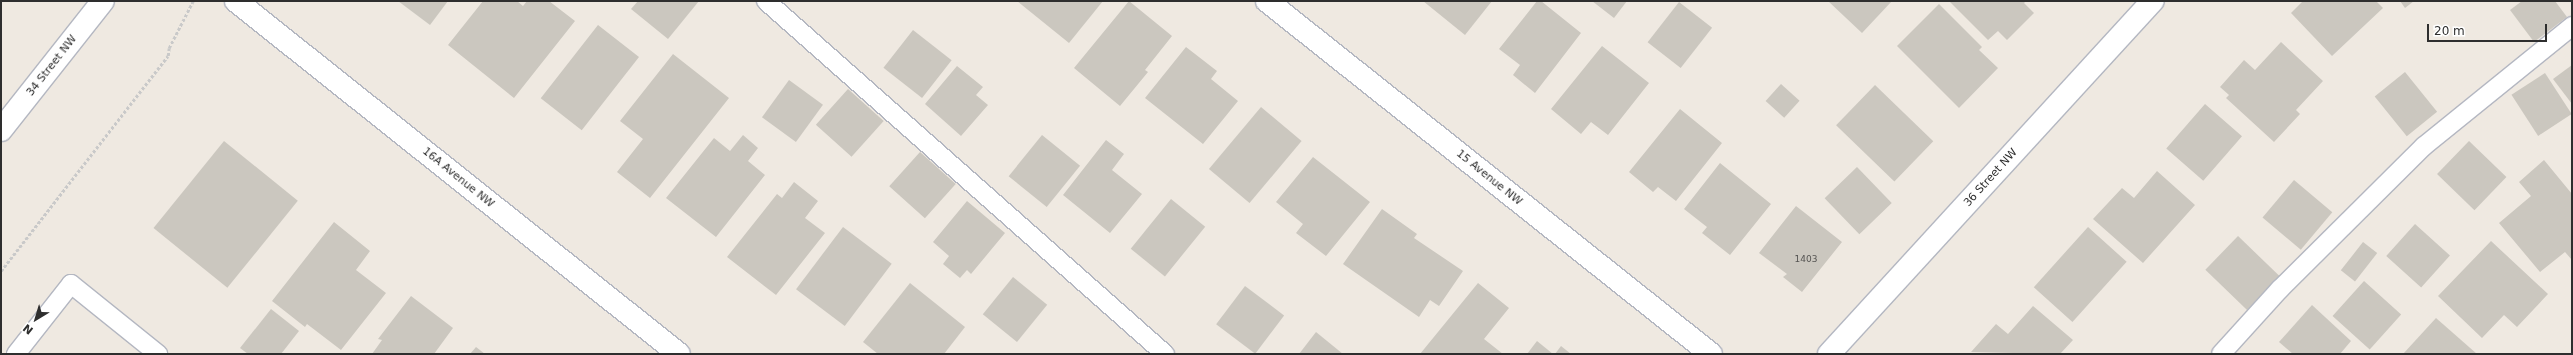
<!DOCTYPE html>
<html>
<head>
<meta charset="utf-8">
<style>
	body { margin:0 }
	#map { position:relative; width:2573px; height:355px; overflow:hidden; background:#efe9e1; font-family:"DejaVu Sans",sans-serif }
	div>[style] { position:absolute }
	[style*='--x'] { left:calc(var(--x)*1px); top:calc(var(--y)*1px); width:calc(var(--w)*1px); rotate:calc(var(--a)*1deg) }
	.building>* { inset:0; background:#cbc7bf; transform-origin:0 0 }
	.path>* { height:2.5px; margin-top:-1.25px; transform-origin:0; background:repeating-linear-gradient(90deg,#c9c9c9 0 3px,transparent 0 5px) }
	.roads { filter:drop-shadow(1px 0 #b4b7c1) drop-shadow(-1px 0 #b4b7c1) drop-shadow(0 1px #b4b7c1) drop-shadow(0 -1px #b4b7c1) }
	.lane>* { height:18px; margin:-9px; padding:0 9px; transform-origin:9px; border-radius:9px; background:#fff }
	.street>* { height:22px; margin:-11px; padding:0 11px; transform-origin:11px; border-radius:11px; background:#fff }
	.secondary>* { height:22px; margin:-11px; padding:0 11px; transform-origin:11px; border-radius:11px; background:#fff }
	span { translate:-50% -50%; white-space:nowrap; text-align:center; line-height:1.15; -webkit-text-stroke:3px #fff; paint-order:stroke }
	.number-label { font-size:9px; color:#555452 }
	.number-label span { -webkit-text-stroke-width:0 }
	.street-label { font-size:11px; color:#2e2e2e }
	.frame { position:absolute; inset:0; border:2px solid #2e2e2e; pointer-events:none }
	.north { position:absolute; left:16px; top:299px; width:40px; height:40px; -webkit-text-stroke:3px #fff; paint-order:stroke; rotate:218deg; font-size:11px; font-weight:700; line-height:16px; text-align:center; color:#2e2e2e }
	.north::after { content:''; display:block; margin:auto; width:14px; height:18px; background:#2e2e2e; clip-path:polygon(50% 0,100% 100%,50% 72%,0 100%) }
	.scale { position:absolute; left:2427px; top:24px; width:120px; height:18px; box-sizing:border-box; border:2px solid #2e2e2e; border-top:0; padding-left:5px; font-size:12px; line-height:14px; white-space:nowrap; color:#2e2e2e; -webkit-text-stroke:3px #fff; paint-order:stroke }
</style>
</head>
<body>
<div id="map">
	<div class="building">
		<i style="clip-path:polygon(398px 1px,448px 1px,430px 25px)"></i>
		<i style="clip-path:polygon(483px 1px,517px 1px,523px 6px,527px 1px,549px 1px,575px 21px,514px 98px,448px 45px)"></i>
		<i style="clip-path:polygon(638px 1px,699px 1px,668px 39px,631px 9px)"></i>
		<i style="clip-path:polygon(1017px 1px,1103px 1px,1069px 43px)"></i>
		<i style="clip-path:polygon(1129px 1px,1172px 36px,1145px 70px,1148px 72px,1120px 106px,1074px 68px)"></i>
		<i style="clip-path:polygon(1423px 1px,1492px 1px,1465px 35px)"></i>
		<i style="clip-path:polygon(1537px 1px,1541px 1px,1581px 33px,1535px 93px,1513px 75px,1520px 65px,1499px 49px)"></i>
		<i style="clip-path:polygon(1592px 1px,1627px 1px,1614px 18px)"></i>
		<i style="clip-path:polygon(1828px 1px,1892px 1px,1862px 33px)"></i>
		<i style="clip-path:polygon(1949px 1px,2026px 1px,2024px 3px,2034px 13px,2007px 40px,1998px 31px,1988px 40px)"></i>
		<i style="clip-path:polygon(2303px 1px,2376px 1px,2383px 8px,2332px 56px,2291px 13px)"></i>
		<i style="clip-path:polygon(2400px 1px,2414px 1px,2405px 8px)"></i>
		<i style="clip-path:polygon(2522px 1px,2555px 1px,2567px 17px,2534px 42px,2510px 10px)"></i>
		<i style="left:1679px;top:2px;width:42px;height:51px;rotate:38deg"></i>
		<i style="clip-path:polygon(1939px 4px,1982px 47px,1979px 50px,1998px 68px,1959px 108px,1897px 46px)"></i>
		<i style="left:598px;top:25px;width:52px;height:93px;rotate:38deg"></i>
		<i style="left:913px;top:30px;width:49px;height:48px;rotate:38deg"></i>
		<i style="clip-path:polygon(2281px 42px,2323px 81px,2296px 110px,2300px 114px,2274px 142px,2226px 98px,2229px 95px,2220px 87px,2244px 60px,2255px 70px)"></i>
		<i style="clip-path:polygon(1602px 46px,1649px 83px,1608px 135px,1591px 122px,1581px 134px,1551px 109px)"></i>
		<i style="clip-path:polygon(1186px 47px,1217px 71px,1211px 79px,1238px 101px,1203px 144px,1145px 98px)"></i>
		<i style="clip-path:polygon(673px 54px,729px 98px,650px 198px,617px 172px,643px 139px,620px 121px)"></i>
		<i style="clip-path:polygon(2572px 65px,2572px 104px,2553px 79px)"></i>
		<i style="clip-path:polygon(957px 66px,983px 87px,976px 95px,988px 105px,961px 136px,925px 104px)"></i>
		<i style="left:2405px;top:72px;width:51px;height:39px;rotate:51deg"></i>
		<i style="left:2545px;top:73px;width:49px;height:40px;rotate:57deg"></i>
		<i style="left:789px;top:80px;width:42px;height:46px;rotate:36deg"></i>
		<i style="left:1781px;top:84px;width:25px;height:23px;rotate:42deg"></i>
		<i style="left:1875px;top:85px;width:81px;height:56px;rotate:44deg"></i>
		<i style="left:848px;top:89px;width:48px;height:48px;rotate:42deg"></i>
		<i style="left:2205px;top:104px;width:49px;height:59px;rotate:41deg"></i>
		<i style="left:1261px;top:107px;width:53px;height:81px;rotate:40deg"></i>
		<i style="clip-path:polygon(1680px 109px,1722px 143px,1676px 201px,1658px 187px,1653px 192px,1629px 172px)"></i>
		<i style="clip-path:polygon(743px 135px,758px 148px,748px 161px,765px 175px,716px 237px,666px 198px,714px 138px,730px 151px)"></i>
		<i style="left:1042px;top:135px;width:49px;height:53px;rotate:39deg"></i>
		<i style="clip-path:polygon(1106px 140px,1124px 154px,1112px 170px,1142px 194px,1110px 233px,1063px 195px)"></i>
		<i style="left:224px;top:141px;width:95px;height:112px;rotate:39deg"></i>
		<i style="left:2469px;top:141px;width:52px;height:46px;rotate:44deg"></i>
		<i style="left:920px;top:152px;width:48px;height:46px;rotate:42deg"></i>
		<i style="clip-path:polygon(1313px 157px,1370px 202px,1326px 256px,1296px 233px,1303px 224px,1276px 202px)"></i>
		<i style="clip-path:polygon(2544px 160px,2572px 194px,2572px 260px,2565px 252px,2540px 272px,2499px 223px,2531px 196px,2519px 182px)"></i>
		<i style="clip-path:polygon(1720px 163px,1771px 204px,1730px 255px,1702px 233px,1707px 227px,1684px 209px)"></i>
		<i style="left:1857px;top:167px;width:50px;height:45px;rotate:46deg"></i>
		<i style="clip-path:polygon(2157px 171px,2195px 205px,2143px 263px,2093px 219px,2122px 188px,2134px 198px)"></i>
		<i style="left:2294px;top:180px;width:50px;height:49px;rotate:40deg"></i>
		<i style="clip-path:polygon(794px 182px,818px 201px,805px 218px,825px 233px,776px 295px,727px 257px,777px 194px,782px 198px)"></i>
		<i style="left:1171px;top:199px;width:44px;height:64px;rotate:39deg"></i>
		<i style="clip-path:polygon(967px 201px,1005px 233px,971px 274px,967px 270px,960px 278px,943px 264px,949px 256px,933px 242px)"></i>
		<i style="clip-path:polygon(1796px 206px,1842px 242px,1802px 292px,1783px 277px,1787px 274px,1759px 253px)"></i>
		<i style="clip-path:polygon(1382px 209px,1417px 234px,1414px 238px,1463px 271px,1439px 306px,1430px 300px,1419px 317px,1343px 264px)"></i>
		<i style="clip-path:polygon(334px 222px,370px 251px,356px 270px,386px 293px,341px 350px,307px 324px,305px 327px,272px 301px)"></i>
		<i style="left:2415px;top:224px;width:47px;height:43px;rotate:42deg"></i>
		<i style="left:843px;top:227px;width:61px;height:78px;rotate:37deg"></i>
		<i style="left:2088px;top:227px;width:52px;height:81px;rotate:42deg"></i>
		<i style="left:2238px;top:236px;width:58px;height:47px;rotate:44deg"></i>
		<i style="clip-path:polygon(2491px 241px,2548px 294px,2517px 327px,2504px 315px,2482px 338px,2438px 296px)"></i>
		<i style="left:2363px;top:242px;width:18px;height:36px;rotate:38deg"></i>
		<i style="left:1013px;top:277px;width:44px;height:48px;rotate:39deg"></i>
		<i style="left:2364px;top:281px;width:50px;height:47px;rotate:42deg"></i>
		<i style="clip-path:polygon(910px 283px,965px 327px,944px 354px,878px 354px,863px 342px)"></i>
		<i style="clip-path:polygon(1478px 283px,1509px 308px,1484px 339px,1503px 354px,1420px 354px)"></i>
		<i style="left:1245px;top:286px;width:49px;height:48px;rotate:37deg"></i>
		<i style="clip-path:polygon(411px 296px,453px 328px,434px 354px,372px 354px,382px 340px,378px 339px)"></i>
		<i style="clip-path:polygon(2312px 305px,2351px 341px,2340px 354px,2293px 354px,2279px 342px)"></i>
		<i style="clip-path:polygon(2033px 306px,2073px 340px,2060px 354px,1971px 352px,1996px 324px,2008px 334px)"></i>
		<i style="clip-path:polygon(271px 309px,299px 331px,281px 354px,248px 354px,240px 348px)"></i>
		<i style="clip-path:polygon(2436px 318px,2477px 354px,2403px 354px)"></i>
		<i style="clip-path:polygon(1316px 332px,1343px 354px,1299px 354px)"></i>
		<i style="clip-path:polygon(1537px 341px,1553px 354px,1527px 354px)"></i>
		<i style="clip-path:polygon(1561px 346px,1571px 354px,1555px 354px)"></i>
		<i style="clip-path:polygon(476px 347px,485px 354px,470px 354px)"></i>
	</div>
	<div class="path">
		<i style="--x:1;--y:271;--w:272;--a:-52.2"></i>
		<i style="--x:168;--y:56;--w:8;--a:-83"></i>
		<i style="--x:169;--y:48;--w:53;--a:-62.9"></i>
	</div>
	<div class="roads">
		<div class="lane">
			<i style="--x:766;--y:1;--w:533;--a:41.5"></i>
			<i style="--x:16;--y:354;--w:89;--a:-51.8"></i>
			<i style="--x:71;--y:284;--w:112;--a:38.8"></i>
			<i style="--x:2221;--y:354;--w:88;--a:-47.8"></i>
			<i style="--x:2280;--y:289;--w:203;--a:-44.8"></i>
			<i style="--x:2424;--y:146;--w:191;--a:-39"></i>
		</div>
		<div class="street">
			<i style="--x:1267;--y:1;--w:567;--a:38.49"></i>
			<i style="--x:1829;--y:354;--w:479;--a:-47.5"></i>
		</div>
		<div class="secondary">
			<i style="--x:236;--y:1;--w:566;--a:38.55"></i>
			<i style="--x:1;--y:130;--w:164;--a:-51.7"></i>
		</div>
	</div>
	<div class="number-label">
		<span style="left:1806px;top:259px">1403</span>
	</div>
	<div class="street-label">
		<span style="left:52px;top:66px;rotate:-52deg">34 Street NW</span>
		<span style="left:458px;top:178px;rotate:39deg">16A Avenue NW</span>
		<span style="left:1489px;top:178px;rotate:39deg">15 Avenue NW</span>
		<span style="left:1991px;top:178px;rotate:-48deg">36 Street NW</span>
	</div>
	<div class="frame"></div>
	<div class="north">N</div>
	<div class="scale">20 m</div>
</div>
</body>
</html>
